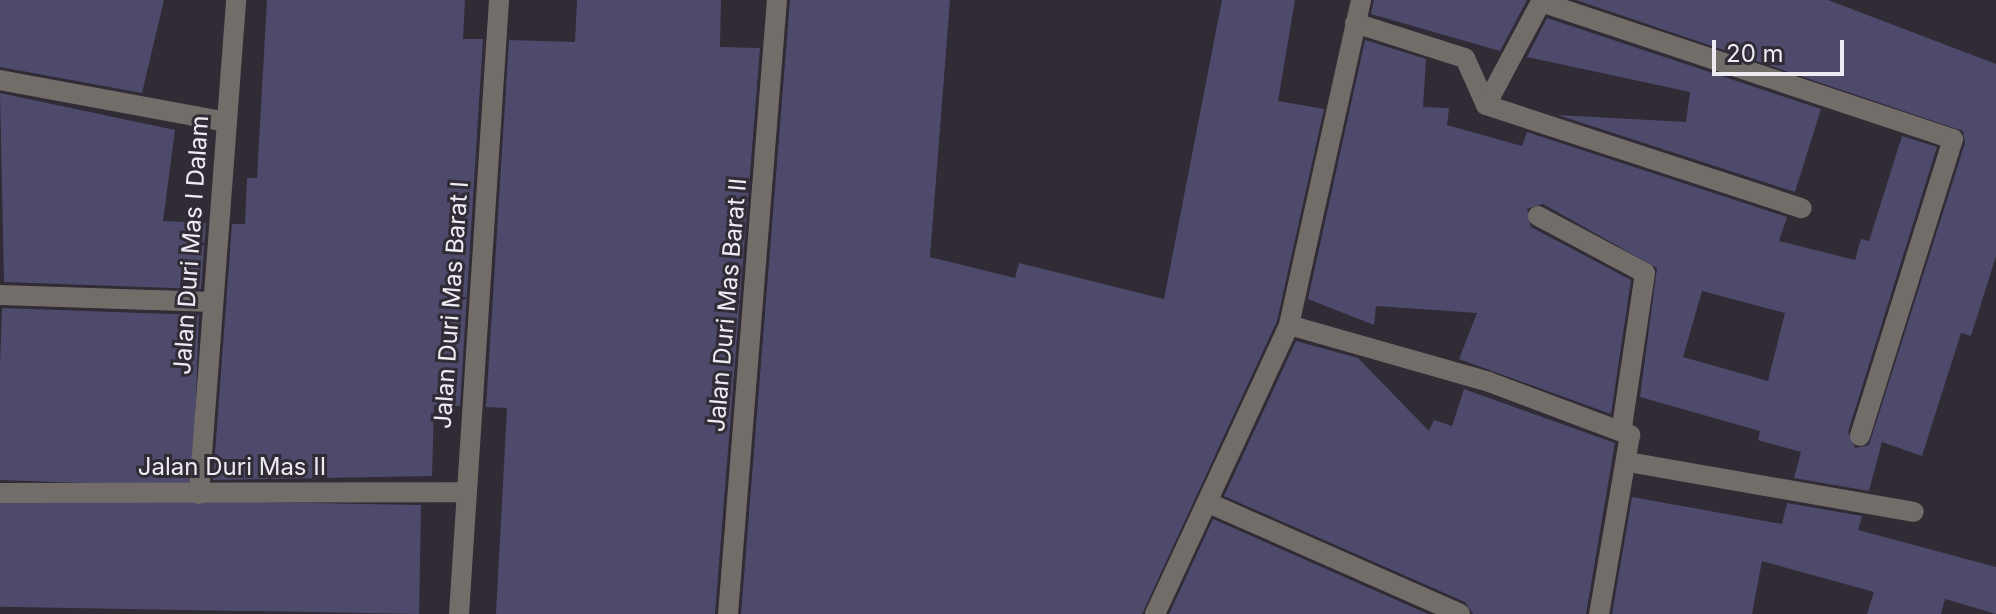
<!DOCTYPE html>
<html>
<head>
<meta charset="utf-8">
<style>
	body { margin:0 }
	#map { position:relative; width:1996px; height:614px; overflow:hidden; background:#302b35; font-family:Inter,sans-serif }
	div>[style] { position:absolute }
	[style*='--x'] { left:calc(var(--x)*1px); top:calc(var(--y)*1px); width:calc(var(--w)*1px); rotate:calc(var(--a)*1deg) }
	.building>* { inset:0; background:#4d4a6c; transform-origin:0 0 }
	.street>* { height:20px; margin:-10px; padding:0 10px; transform-origin:10px; border-radius:10px; background:#736d6a }
	span { translate:-50% -50%; white-space:nowrap; text-align:center; line-height:1.15; -webkit-text-stroke:6px #302b35; paint-order:stroke }
	.street-label { font-size:24px; color:#eeeaf1 }
	.scale { position:absolute; left:1712px; top:40px; width:132px; height:36px; box-sizing:border-box; border:4px solid #eeeaf1; border-top:0; padding-left:10px; font-size:24px; line-height:28px; white-space:nowrap; color:#eeeaf1; -webkit-text-stroke:6px #302b35; paint-order:stroke }
</style>
</head>
<body>
<div id="map">
	<div class="building">
		<i style="clip-path:polygon(0 0,164px 0,142px 93px,0 67px)"></i>
		<i style="clip-path:polygon(267px 0,465px 0,463px 39px,483px 39px,460px 406px,434px 405px,432px 476px,213px 480px,232px 224px,245px 224px,247px 178px,257px 178px)"></i>
		<i style="clip-path:polygon(577px 0,721px 0,720px 47px,760px 48px,715px 614px,496px 614px,507px 408px,486px 407px,509px 40px,575px 42px)"></i>
		<i style="clip-path:polygon(790px 0,950px 0,930px 257px,1015px 278px,1019px 263px,1164px 299px,1222px 0,1295px 0,1278px 101px,1324px 109px,1277px 321px,1142px 614px,741px 614px)"></i>
		<i style="clip-path:polygon(1374px 0,1527px 0,1500px 51px,1371px 14px)"></i>
		<i style="clip-path:polygon(evenodd,1576px 0,1828px 0,1996px 64px,1996px 256px,1971px 336px,1961px 333px,1922px 456px,1882px 442px,1869px 491px,1794px 478px,1801px 452px,1758px 440px,1760px 431px,1640px 397px,1657px 268px,1543px 204px,1527px 209px,1531px 227px,1631px 280px,1611px 414px,1459px 359px,1477px 313px,1376px 306px,1374px 325px,1308px 299px,1365px 40px,1426px 59px,1423px 107px,1449px 108px,1447px 125px,1522px 146px,1527px 132px,1787px 217px,1779px 241px,1855px 260px,1861px 239px,1869px 241px,1902px 136px,1937px 147px,1848px 432px,1855px 448px,1869px 445px,1965px 143px,1963px 131px,1576px 0,1702px 291px,1785px 313px,1768px 381px,1683px 357px,1702px 291px)"></i>
		<i style="clip-path:polygon(1547px 18px,1821px 109px,1795px 192px,1558px 115px,1686px 122px,1690px 92px,1527px 57px)"></i>
		<i style="clip-path:polygon(0 93px,175px 130px,163px 221px,206px 223px,201px 289px,4px 282px)"></i>
		<i style="left:2px;top:308px;width:197px;height:172px;rotate:2deg"></i>
		<i style="clip-path:polygon(1296px 341px,1358px 358px,1429px 431px,1434px 420px,1452px 426px,1464px 389px,1615px 443px,1586px 614px,1473px 614px,1465px 602px,1224px 496px)"></i>
		<i style="clip-path:polygon(1632px 497px,1782px 524px,1787px 503px,1862px 516px,1858px 530px,1996px 567px,1996px 614px,1945px 599px,1941px 614px,1867px 614px,1874px 592px,1762px 561px,1752px 614px,1612px 614px)"></i>
		<i style="left:421px;top:505px;width:109px;height:421px;rotate:91deg"></i>
		<i style="clip-path:polygon(1213px 519px,1428px 614px,1169px 614px)"></i>
	</div>
	<div class="street">
		<i style="--x:1355;--y:23;--w:115;--a:17.7"></i>
		<i style="--x:1465;--y:58;--w:51;--a:65.9"></i>
		<i style="--x:1486;--y:105;--w:332;--a:18.1"></i>
		<i style="--x:0;--y:80;--w:230;--a:10.5"></i>
		<i style="--x:1486;--y:105;--w:117;--a:-61.9"></i>
		<i style="--x:1541;--y:2;--w:434;--a:18.4"></i>
		<i style="--x:1953;--y:139;--w:311;--a:107.4"></i>
		<i style="--x:1538;--y:216;--w:121;--a:28"></i>
		<i style="--x:1645;--y:273;--w:156;--a:98.5"></i>
		<i style="--x:0;--y:295;--w:213;--a:1.9"></i>
		<i style="--x:1289;--y:325;--w:208;--a:15.9"></i>
		<i style="--x:1489;--y:382;--w:151;--a:20.6"></i>
		<i style="--x:1630;--y:435;--w:182;--a:99.8"></i>
		<i style="--x:1628;--y:462;--w:290;--a:9.9"></i>
		<i style="--x:0;--y:493;--w:463;--a:-0.1"></i>
		<i style="--x:199;--y:494;--w:495;--a:-85.7"></i>
		<i style="--x:1211;--y:504;--w:272;--a:23.8"></i>
		<i style="--x:459;--y:614;--w:615;--a:-86.27"></i>
		<i style="--x:728;--y:614;--w:616;--a:-85.44"></i>
		<i style="--x:1155;--y:614;--w:319;--a:-65.1"></i>
		<i style="--x:1289;--y:325;--w:333;--a:-77.5"></i>
	</div>
	<div class="street-label">
		<span style="left:191px;top:245px;rotate:-86deg">Jalan Duri Mas I Dalam</span>
		<span style="left:451px;top:305px;rotate:-86deg">Jalan Duri Mas Barat I</span>
		<span style="left:727px;top:305px;rotate:-85deg">Jalan Duri Mas Barat II</span>
		<span style="left:232px;top:467px">Jalan Duri Mas II</span>
	</div>
	<div class="scale">20 m</div>
</div>
</body>
</html>
